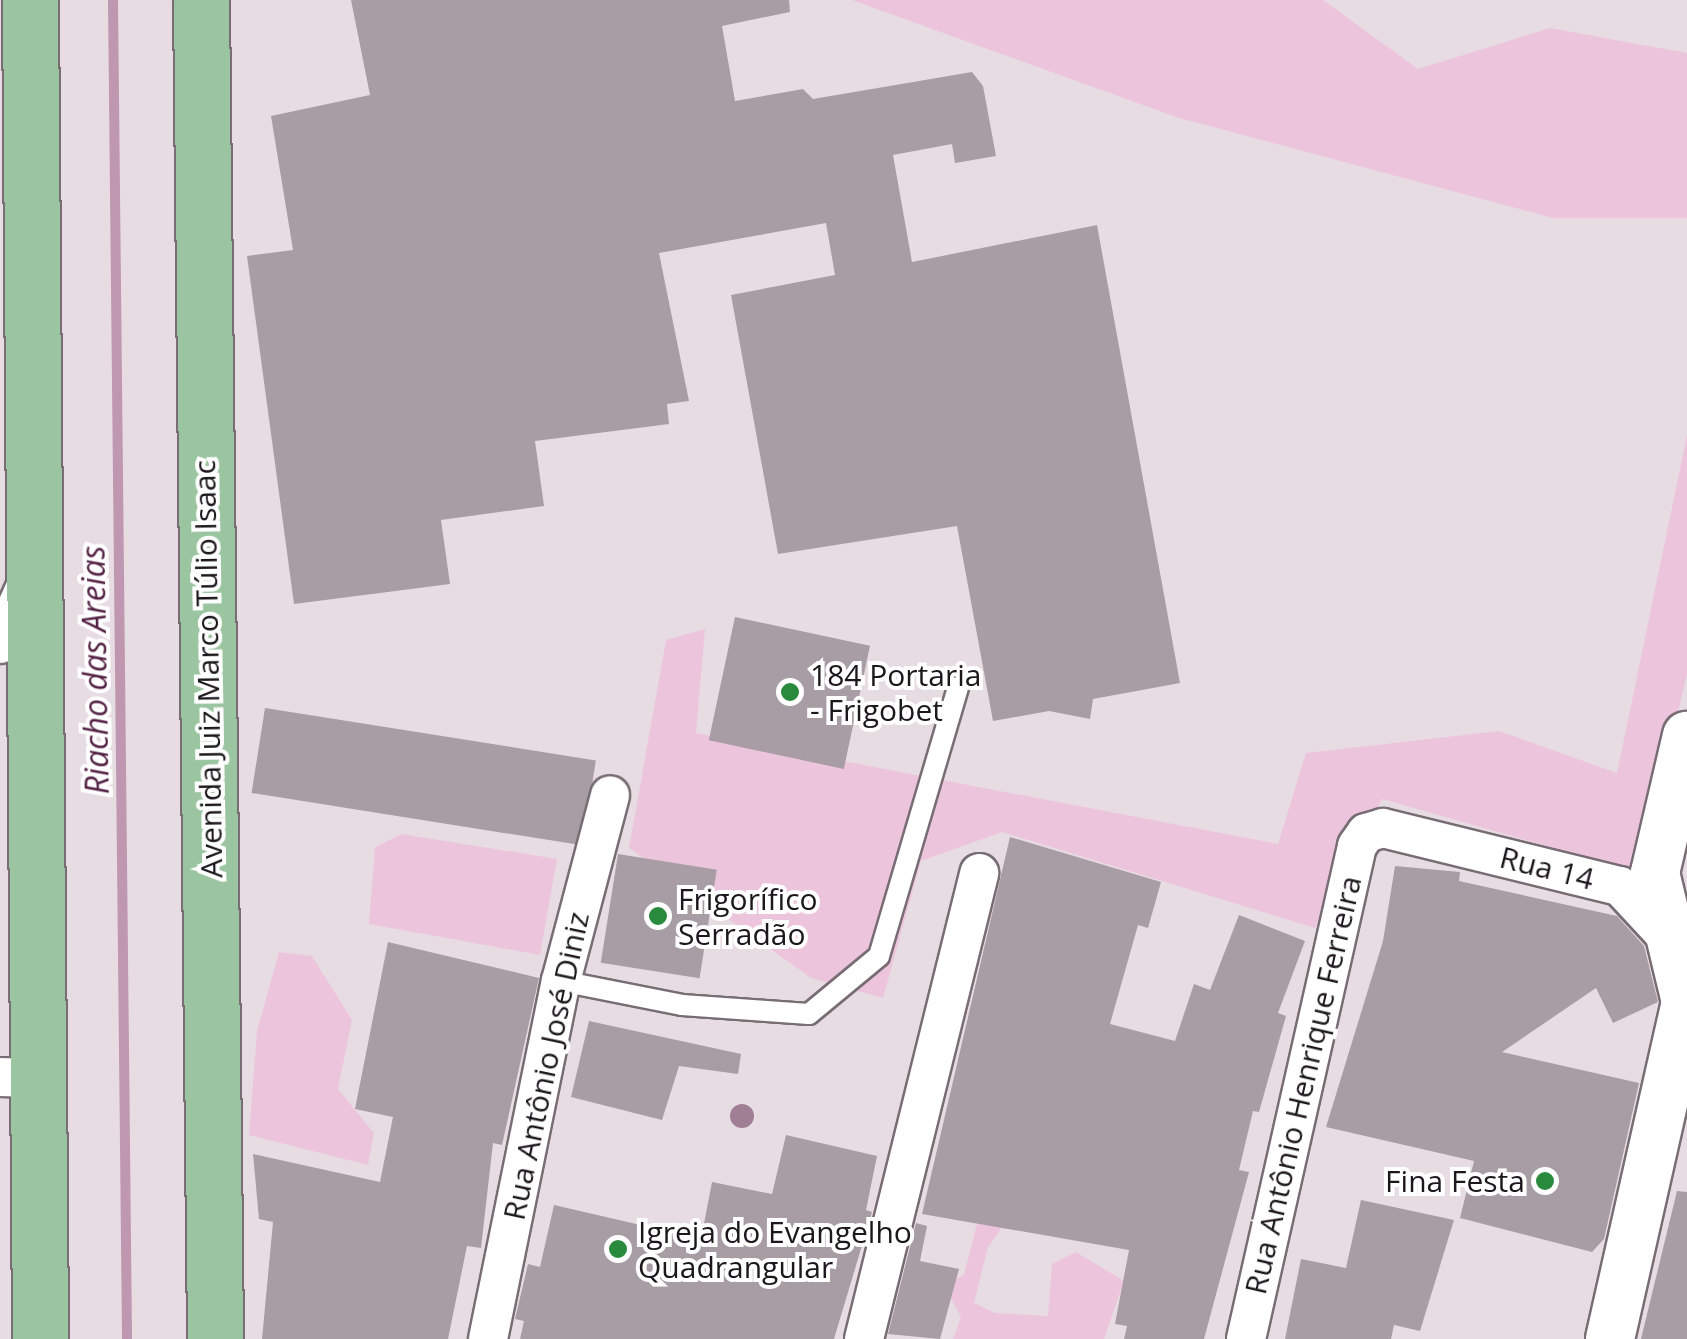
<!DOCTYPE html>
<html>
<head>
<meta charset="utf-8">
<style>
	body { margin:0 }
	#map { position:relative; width:1687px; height:1339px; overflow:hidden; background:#e8dce3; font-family:"Open Sans",sans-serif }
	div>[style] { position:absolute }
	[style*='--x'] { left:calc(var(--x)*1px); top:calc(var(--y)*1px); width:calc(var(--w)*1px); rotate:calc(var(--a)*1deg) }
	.green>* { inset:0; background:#ecc5dc }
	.stream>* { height:10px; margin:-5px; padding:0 5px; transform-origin:5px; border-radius:5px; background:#c097b0 }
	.building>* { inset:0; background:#a89da4; transform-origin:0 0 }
	.roads { filter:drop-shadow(2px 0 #786d74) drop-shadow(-2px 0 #786d74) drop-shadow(0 2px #786d74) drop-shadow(0 -2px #786d74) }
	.service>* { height:20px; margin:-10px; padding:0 10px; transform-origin:10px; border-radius:10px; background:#fff }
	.minor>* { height:38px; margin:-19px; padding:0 19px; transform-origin:19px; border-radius:19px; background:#fff }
	.tertiary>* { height:48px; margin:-24px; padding:0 24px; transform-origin:24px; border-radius:24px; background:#fff }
	.primary>* { height:55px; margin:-27.5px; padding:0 27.5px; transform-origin:27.5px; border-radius:27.5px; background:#9bc5a1 }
	.trees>* { width:24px; height:24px; margin:-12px; border-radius:50%; background:#a07e94 }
	.dots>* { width:28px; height:28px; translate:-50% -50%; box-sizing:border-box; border:5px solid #fff; border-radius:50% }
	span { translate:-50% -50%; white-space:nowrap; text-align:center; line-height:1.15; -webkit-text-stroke:8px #fff; paint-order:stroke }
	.street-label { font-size:30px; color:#1b171a }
	.poi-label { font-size:30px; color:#1b171a }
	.left { translate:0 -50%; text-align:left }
	.right { translate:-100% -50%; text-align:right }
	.water-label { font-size:32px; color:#521f42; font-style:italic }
</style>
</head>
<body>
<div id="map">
	<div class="green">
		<i style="clip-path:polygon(852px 0,1323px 0,1418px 69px,1550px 28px,1687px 53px,1687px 218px,1553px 218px,1179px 118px)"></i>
		<i style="clip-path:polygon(1687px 435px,1687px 673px,1642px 873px,1382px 799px,1315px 928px,1002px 832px,921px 861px,883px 998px,811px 978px,629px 848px,666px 640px,705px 629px,696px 733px,1278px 844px,1306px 753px,1499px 731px,1617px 773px)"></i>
		<i style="clip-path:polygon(402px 834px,557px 859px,540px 955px,369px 924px,375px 847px)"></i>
		<i style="clip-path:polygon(279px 952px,312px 956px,352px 1020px,338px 1089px,374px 1133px,368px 1165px,249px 1135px,257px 1031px)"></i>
		<i style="clip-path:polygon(985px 1192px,1004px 1224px,988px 1247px,974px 1303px,995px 1313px,1048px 1316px,1052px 1264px,1076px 1252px,1124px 1281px,1104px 1339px,953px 1339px,961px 1317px,944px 1285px,964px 1275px)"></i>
	</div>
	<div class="stream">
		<i style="--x:113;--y:0;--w:1339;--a:89.4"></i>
	</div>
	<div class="building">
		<i style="clip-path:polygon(351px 0,789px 0,790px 12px,722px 26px,735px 101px,803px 89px,813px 99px,972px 72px,983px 86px,996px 156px,955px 163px,952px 144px,893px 155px,912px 262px,1097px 225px,1180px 683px,1093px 699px,1090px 719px,1049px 711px,993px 721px,957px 526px,778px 554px,731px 295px,835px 275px,826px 223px,659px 253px,689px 401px,667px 404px,669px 424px,535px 441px,544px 506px,441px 520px,450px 584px,294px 604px,247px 256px,293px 250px,271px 116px,370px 95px)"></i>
		<i style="left:735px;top:617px;width:138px;height:126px;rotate:12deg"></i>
		<i style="left:265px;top:708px;width:335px;height:86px;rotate:9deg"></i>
		<i style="clip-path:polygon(1010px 837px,1161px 882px,1148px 928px,1138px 925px,1110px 1024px,1175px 1041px,1194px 984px,1210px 990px,1239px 915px,1305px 941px,1278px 1013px,1286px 1016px,1259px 1112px,1253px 1111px,1239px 1170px,1249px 1172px,1204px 1339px,1124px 1339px,1127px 1326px,1115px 1324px,1129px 1250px,922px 1214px)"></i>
		<i style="left:618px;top:854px;width:100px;height:110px;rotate:9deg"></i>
		<i style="clip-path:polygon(1395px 866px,1460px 872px,1459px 881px,1617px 916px,1644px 946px,1658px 1002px,1613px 1023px,1596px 988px,1502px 1052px,1639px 1083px,1604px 1239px,1592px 1252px,1460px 1218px,1474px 1161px,1326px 1127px,1383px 941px)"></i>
		<i style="clip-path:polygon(388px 942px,539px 978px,502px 1145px,493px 1143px,481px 1248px,467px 1246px,448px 1339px,262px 1339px,273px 1222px,259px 1219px,253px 1154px,380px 1182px,393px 1117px,355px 1109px)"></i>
		<i style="clip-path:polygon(589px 1021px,741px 1054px,738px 1074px,679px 1066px,662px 1120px,571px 1097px)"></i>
		<i style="clip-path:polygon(786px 1135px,877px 1156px,866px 1210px,872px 1212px,834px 1339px,520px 1339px,524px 1321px,515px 1319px,528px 1264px,540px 1267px,554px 1205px,701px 1239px,712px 1182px,772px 1194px)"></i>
		<i style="clip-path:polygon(1677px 1191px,1687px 1192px,1687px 1339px,1641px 1339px)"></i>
		<i style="clip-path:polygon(1361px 1200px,1454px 1220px,1420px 1331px,1394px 1325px,1391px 1339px,1285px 1339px,1301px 1259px,1346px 1268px)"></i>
		<i style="clip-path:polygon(916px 1223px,927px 1226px,920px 1261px,959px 1269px,940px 1339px,888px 1334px)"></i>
	</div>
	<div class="roads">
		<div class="service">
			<i style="--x:561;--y:981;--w:123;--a:11.2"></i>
			<i style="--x:682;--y:1005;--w:127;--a:4.1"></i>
			<i style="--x:809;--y:1014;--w:91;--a:-39.6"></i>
			<i style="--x:879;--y:956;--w:280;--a:-73.6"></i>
		</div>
		<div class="minor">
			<i style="--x:0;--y:644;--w:69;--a:-66"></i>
			<i style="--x:0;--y:1077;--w:40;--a:1.4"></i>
			<i style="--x:488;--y:1339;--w:365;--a:-78.5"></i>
			<i style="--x:561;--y:981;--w:192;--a:-75.2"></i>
			<i style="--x:864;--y:1339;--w:480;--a:-76.1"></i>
			<i style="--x:1246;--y:1339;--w:505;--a:-77.31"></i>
			<i style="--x:1357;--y:846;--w:16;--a:-55"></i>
			<i style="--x:1366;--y:833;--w:18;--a:-16"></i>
			<i style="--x:1383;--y:828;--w:244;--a:13.8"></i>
			<i style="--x:1620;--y:886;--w:74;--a:47.2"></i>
		</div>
		<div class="tertiary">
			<i style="--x:1610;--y:1339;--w:345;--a:-77.3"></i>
			<i style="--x:1686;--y:1002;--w:133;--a:-103.5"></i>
			<i style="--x:1655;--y:873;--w:141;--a:-76.9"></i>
		</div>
		<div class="primary">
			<i style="--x:30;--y:0;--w:1339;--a:89.57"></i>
			<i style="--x:201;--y:0;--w:1339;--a:89.4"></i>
		</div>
	</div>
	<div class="trees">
		<i style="left:742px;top:1116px"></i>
	</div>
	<div class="dots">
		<i style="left:790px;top:692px;background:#298a3e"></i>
		<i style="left:658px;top:916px;background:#298a3e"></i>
		<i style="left:1545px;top:1181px;background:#298a3e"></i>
		<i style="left:618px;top:1249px;background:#298a3e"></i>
	</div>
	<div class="street-label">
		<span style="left:208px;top:669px;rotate:-91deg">Avenida Juiz Marco Túlio Isaac</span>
		<span style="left:1547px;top:868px;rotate:14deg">Rua 14</span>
		<span style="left:546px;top:1066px;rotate:-78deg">Rua Antônio José Diniz</span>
		<span style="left:1303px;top:1085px;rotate:-77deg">Rua Antônio Henrique Ferreira</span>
	</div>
	<div class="poi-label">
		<span class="left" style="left:810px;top:692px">184 Portaria<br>- Frigobet</span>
		<span class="left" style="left:678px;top:916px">Frigorífico<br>Serradão</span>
		<span class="right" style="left:1525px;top:1181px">Fina Festa</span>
		<span class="left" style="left:638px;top:1249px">Igreja do Evangelho<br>Quadrangular</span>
	</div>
	<div class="water-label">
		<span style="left:95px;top:670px;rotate:-91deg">Riacho das Areias</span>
	</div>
</div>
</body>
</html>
